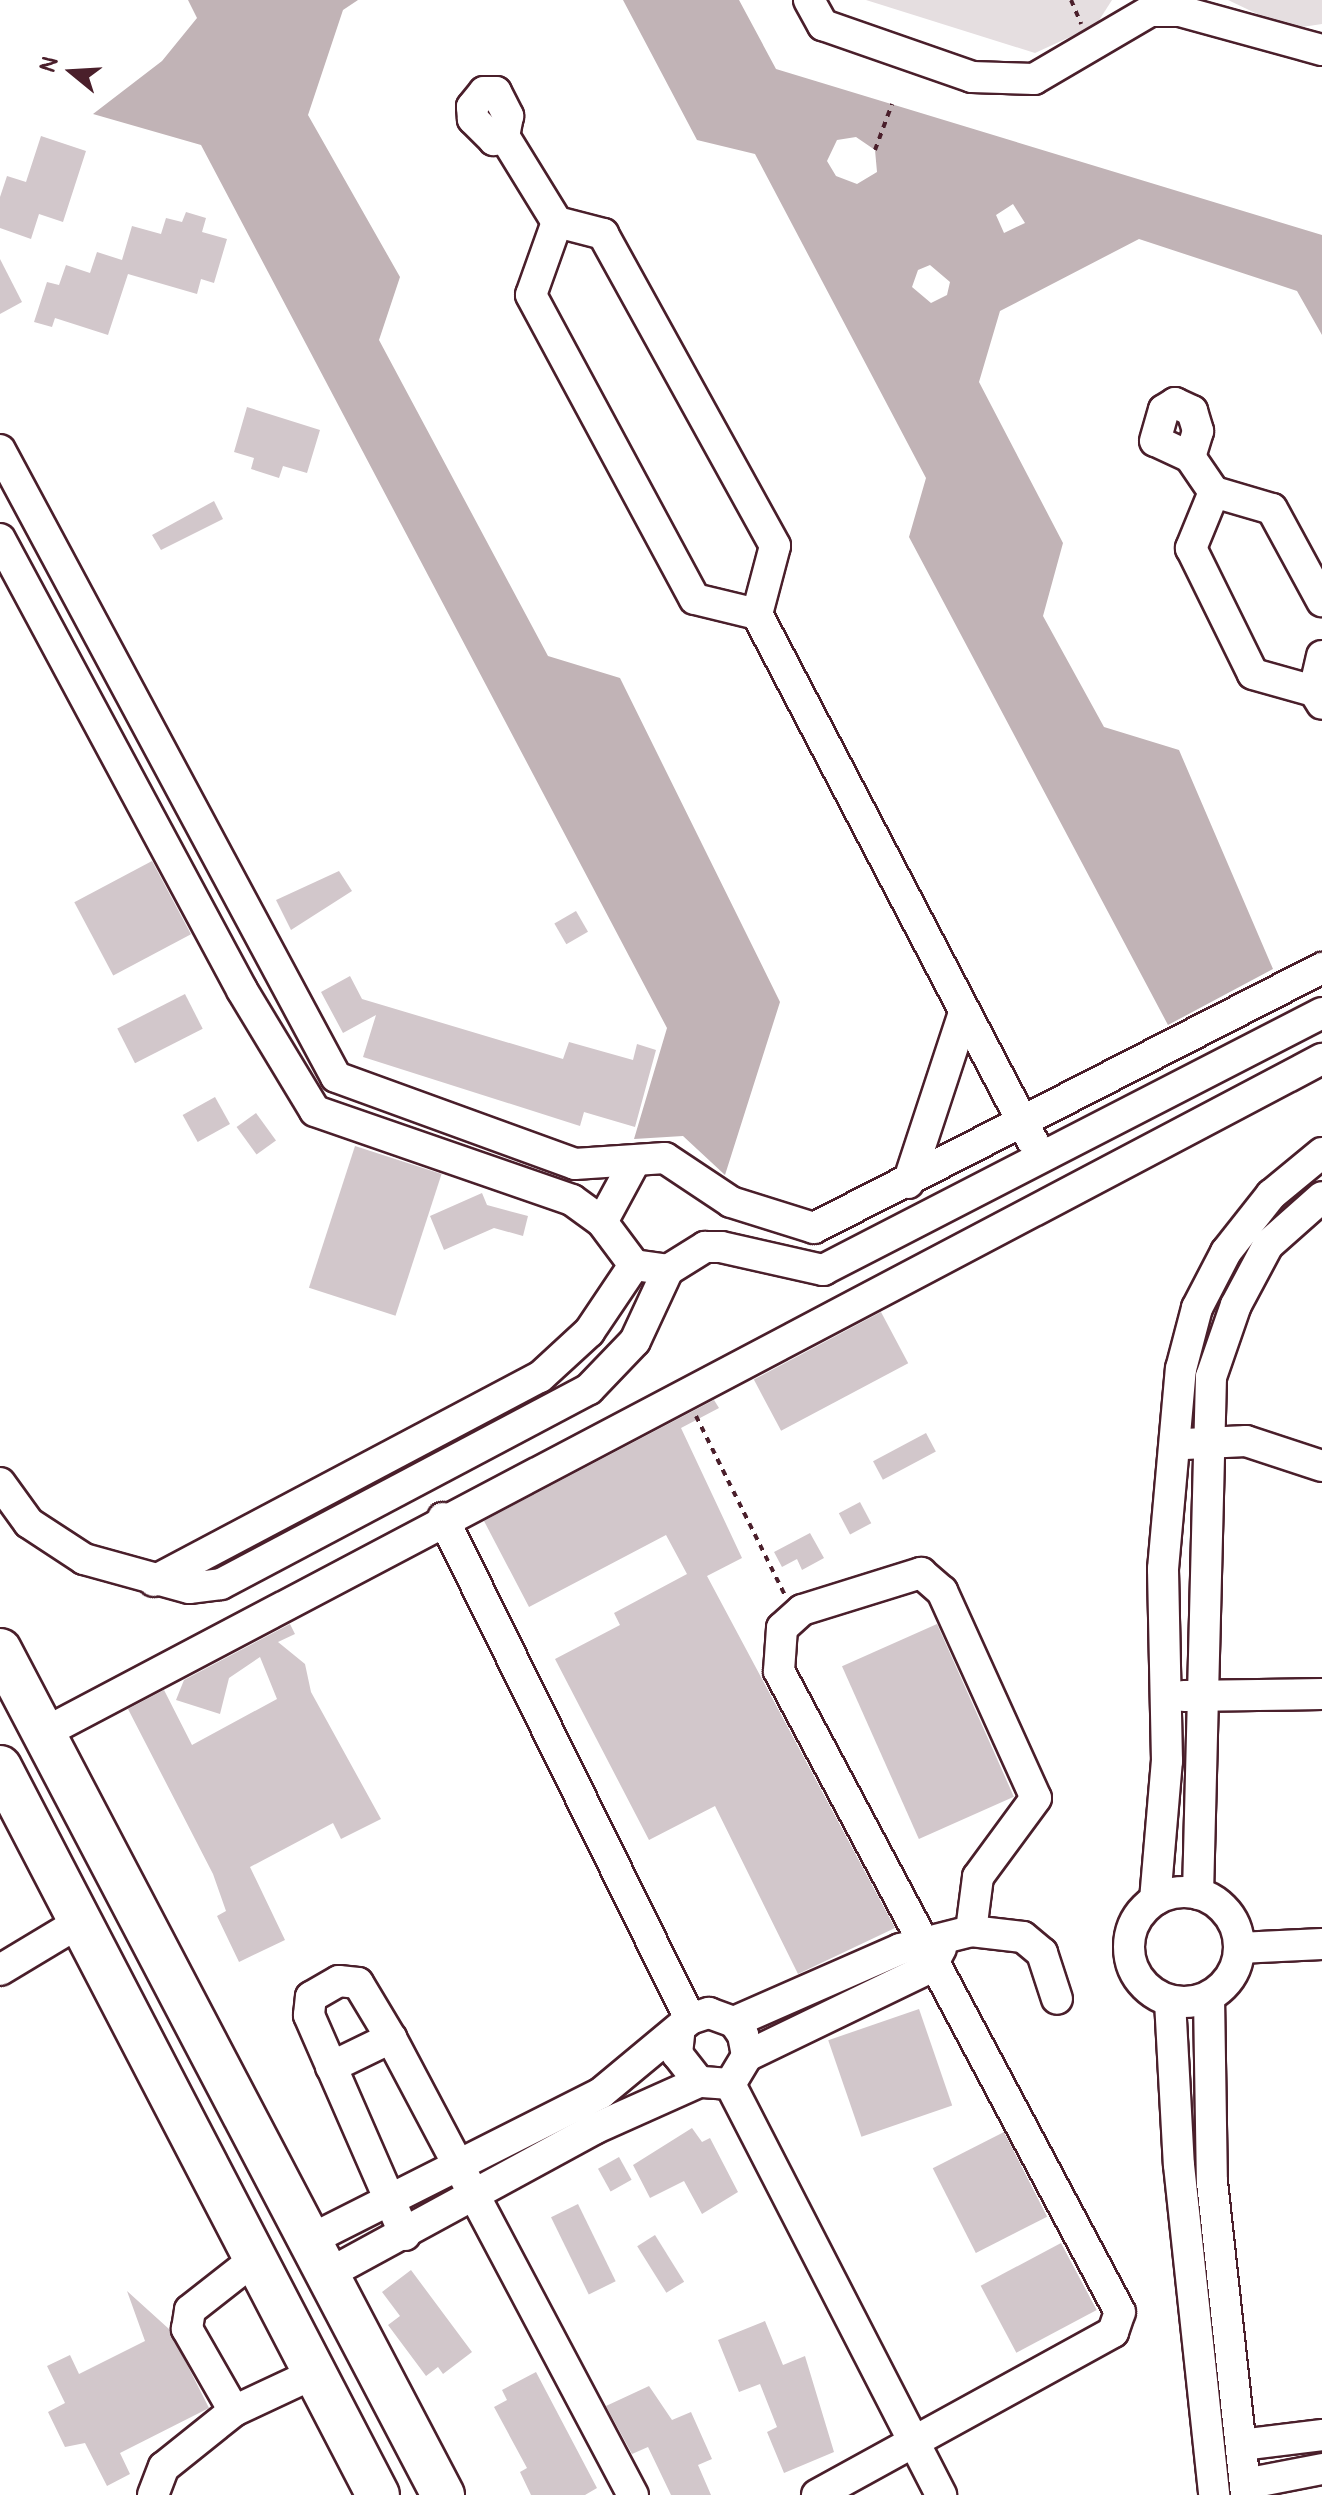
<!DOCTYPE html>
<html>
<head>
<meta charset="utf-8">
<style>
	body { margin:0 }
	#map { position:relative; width:1322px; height:2495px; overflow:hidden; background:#fff; font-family:Pangolin,sans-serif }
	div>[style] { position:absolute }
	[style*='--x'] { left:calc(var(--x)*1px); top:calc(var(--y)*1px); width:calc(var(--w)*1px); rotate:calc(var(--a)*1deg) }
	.green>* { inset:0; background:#e5dee0 }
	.water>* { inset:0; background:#c1b3b6 }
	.building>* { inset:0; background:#d2c7cb; transform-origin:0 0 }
	.path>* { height:4px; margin-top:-2px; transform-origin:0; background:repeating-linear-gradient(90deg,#4a1f2b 0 6px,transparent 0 12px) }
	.roads { filter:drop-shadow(2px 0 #4a1f2b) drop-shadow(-2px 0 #4a1f2b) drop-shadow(0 2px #4a1f2b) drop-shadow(0 -2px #4a1f2b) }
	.minor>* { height:30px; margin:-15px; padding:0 15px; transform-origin:15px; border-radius:15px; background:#fff }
	.minor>.ring { margin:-15px; padding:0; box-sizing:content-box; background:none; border:30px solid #fff; border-radius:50% }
	.highway>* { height:42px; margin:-21px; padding:0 21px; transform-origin:21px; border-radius:21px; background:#fff }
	span { translate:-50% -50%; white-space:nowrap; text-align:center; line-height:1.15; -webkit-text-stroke:7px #fff; paint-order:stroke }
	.north { position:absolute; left:32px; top:32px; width:80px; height:80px; -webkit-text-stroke:6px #fff; paint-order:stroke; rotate:288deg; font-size:22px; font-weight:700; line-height:32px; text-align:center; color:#4a1f2b }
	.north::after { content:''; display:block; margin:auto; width:28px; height:36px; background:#4a1f2b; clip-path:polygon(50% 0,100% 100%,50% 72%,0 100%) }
</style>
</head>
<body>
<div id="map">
	<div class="green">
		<i style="clip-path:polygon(866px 0,1112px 0,1096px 25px,1035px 53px)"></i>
		<i style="clip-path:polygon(1228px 0,1322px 0,1322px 24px,1289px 29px)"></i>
	</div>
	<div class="water">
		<i style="clip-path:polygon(188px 0,358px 0,343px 10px,308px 115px,400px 277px,379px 340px,548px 656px,620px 678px,780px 1002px,725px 1175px,683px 1136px,634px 1139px,667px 1028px,201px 145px,93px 114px,162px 61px,197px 18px)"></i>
		<i style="clip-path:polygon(evenodd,623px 0,739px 0,776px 69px,1322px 235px,1322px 335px,1297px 291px,1139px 239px,1000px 311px,979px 382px,1063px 543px,1043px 616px,1104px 727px,1179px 750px,1273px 969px,1168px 1025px,909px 537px,926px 478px,755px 154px,697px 140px,623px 0,856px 137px,875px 150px,877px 172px,857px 184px,836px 176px,827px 161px,837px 140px,856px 137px,623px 0,1013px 204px,1025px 223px,1004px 233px,996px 215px,1013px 204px,623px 0,930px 265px,950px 282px,947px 295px,931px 303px,912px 287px,918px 270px,930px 265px)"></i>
	</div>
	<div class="building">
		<i style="clip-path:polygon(41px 136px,86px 151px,63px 222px,39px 214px,31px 239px,0 228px,0 197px,7px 176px,26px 182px)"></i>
		<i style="clip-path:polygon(186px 212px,206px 218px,202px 232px,227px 239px,214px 283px,201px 279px,197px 294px,128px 274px,108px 335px,55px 318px,52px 327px,34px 322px,47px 282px,59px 285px,66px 265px,90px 273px,97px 252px,122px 260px,132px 226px,161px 234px,166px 218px,182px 222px)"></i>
		<i style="clip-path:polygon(0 259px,22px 302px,0 314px)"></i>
		<i style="clip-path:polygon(247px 407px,320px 430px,307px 473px,283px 466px,279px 478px,251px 469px,254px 458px,234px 452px)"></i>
		<i style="clip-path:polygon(214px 501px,223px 519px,161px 550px,152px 535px)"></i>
		<i style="left:152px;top:861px;width:83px;height:88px;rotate:62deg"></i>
		<i style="clip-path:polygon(339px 871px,352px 891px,291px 930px,276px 900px)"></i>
		<i style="left:576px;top:911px;width:24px;height:25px;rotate:60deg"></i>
		<i style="clip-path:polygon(350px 976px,362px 999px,563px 1059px,569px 1042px,633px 1060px,637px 1044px,656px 1050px,635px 1127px,584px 1112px,580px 1126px,363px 1057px,376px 1015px,343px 1033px,321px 992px)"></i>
		<i style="left:185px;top:994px;width:39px;height:76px;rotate:63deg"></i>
		<i style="left:215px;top:1097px;width:31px;height:37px;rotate:61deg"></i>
		<i style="left:256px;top:1113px;width:34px;height:24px;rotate:54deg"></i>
		<i style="left:355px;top:1146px;width:91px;height:149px;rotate:18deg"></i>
		<i style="clip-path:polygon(482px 1193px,487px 1205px,528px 1216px,523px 1236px,494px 1228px,444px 1250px,430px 1216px)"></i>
		<i style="left:881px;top:1312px;width:58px;height:144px;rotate:62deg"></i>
		<i style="clip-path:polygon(714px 1400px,719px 1408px,681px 1428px,742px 1558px,707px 1576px,895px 1928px,798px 1974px,715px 1806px,649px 1840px,555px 1659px,620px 1625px,614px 1613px,687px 1574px,666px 1535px,529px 1607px,484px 1521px)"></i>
		<i style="left:926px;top:1433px;width:21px;height:60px;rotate:62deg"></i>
		<i style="left:860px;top:1502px;width:24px;height:24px;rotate:62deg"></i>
		<i style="clip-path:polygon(810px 1533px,824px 1558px,802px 1570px,797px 1559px,782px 1567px,774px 1552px)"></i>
		<i style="clip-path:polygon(290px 1624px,295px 1634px,278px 1642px,305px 1664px,311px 1692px,381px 1819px,341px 1839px,333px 1823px,250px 1867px,285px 1940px,239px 1962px,217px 1916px,226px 1911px,213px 1874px,128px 1709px,164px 1690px,192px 1745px,277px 1699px,260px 1657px,229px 1678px,220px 1714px,176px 1700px,184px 1680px)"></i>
		<i style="left:937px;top:1624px;width:189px;height:104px;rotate:66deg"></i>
		<i style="left:919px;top:2009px;width:102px;height:96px;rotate:71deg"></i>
		<i style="clip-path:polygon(692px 2128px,702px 2142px,710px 2138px,738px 2192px,702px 2214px,684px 2181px,650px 2198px,633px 2165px)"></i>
		<i style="left:1004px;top:2132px;width:95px;height:80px;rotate:63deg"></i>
		<i style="left:619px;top:2157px;width:26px;height:24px;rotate:61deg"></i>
		<i style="left:578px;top:2204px;width:86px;height:30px;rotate:64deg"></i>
		<i style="left:655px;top:2235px;width:55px;height:21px;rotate:58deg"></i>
		<i style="left:1061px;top:2243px;width:76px;height:91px;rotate:62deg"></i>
		<i style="clip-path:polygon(411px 2270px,472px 2352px,443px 2374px,438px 2367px,426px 2376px,388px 2325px,400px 2316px,382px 2292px)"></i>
		<i style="clip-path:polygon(127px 2291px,169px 2329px,209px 2408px,120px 2453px,130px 2474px,107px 2486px,85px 2443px,65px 2447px,48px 2412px,65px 2403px,47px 2366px,70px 2355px,79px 2374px,145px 2341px)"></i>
		<i style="clip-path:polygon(765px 2321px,783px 2365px,805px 2356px,834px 2452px,784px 2473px,767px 2432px,777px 2427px,760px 2384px,739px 2392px,718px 2340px)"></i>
		<i style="clip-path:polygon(536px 2372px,597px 2488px,585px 2495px,531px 2495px,520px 2472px,527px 2468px,494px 2407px,507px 2400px,502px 2390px)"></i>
		<i style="clip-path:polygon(649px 2386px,672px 2420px,691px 2412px,712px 2459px,698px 2465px,711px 2495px,671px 2495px,648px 2447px,632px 2454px,606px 2406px)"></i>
	</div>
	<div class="path">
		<i style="--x:1071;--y:0;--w:26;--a:67"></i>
		<i style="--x:875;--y:150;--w:49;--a:-69.7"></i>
		<i style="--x:696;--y:1416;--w:200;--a:63.6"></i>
	</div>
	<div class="roads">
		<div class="minor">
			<i style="--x:809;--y:0;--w:29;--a:61"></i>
			<i style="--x:823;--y:25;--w:158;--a:19.2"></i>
			<i style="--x:972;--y:77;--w:62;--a:1.8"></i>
			<i style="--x:1034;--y:79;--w:134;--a:-30.4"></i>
			<i style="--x:1150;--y:11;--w:30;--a:0"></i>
			<i style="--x:1180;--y:11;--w:147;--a:15.4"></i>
			<i style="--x:504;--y:136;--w:11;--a:158"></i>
			<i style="--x:494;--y:140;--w:30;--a:-135"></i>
			<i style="--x:473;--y:119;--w:12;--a:-95"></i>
			<i style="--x:472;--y:107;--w:19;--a:-51"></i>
			<i style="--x:484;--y:92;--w:12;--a:0"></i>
			<i style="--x:496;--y:92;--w:27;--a:63"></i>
			<i style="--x:508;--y:116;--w:20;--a:101"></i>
			<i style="--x:504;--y:136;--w:101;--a:58.4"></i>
			<i style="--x:557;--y:222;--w:48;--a:14.6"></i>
			<i style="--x:603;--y:234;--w:356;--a:61.1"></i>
			<i style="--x:775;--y:546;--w:70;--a:104.8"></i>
			<i style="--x:757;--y:614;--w:596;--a:62.4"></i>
			<i style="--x:557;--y:222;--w:77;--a:109.6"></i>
			<i style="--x:531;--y:295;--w:345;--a:61.7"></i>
			<i style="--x:695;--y:599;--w:64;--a:13.6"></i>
			<i style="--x:0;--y:450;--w:711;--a:61.81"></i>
			<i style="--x:336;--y:1077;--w:254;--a:20"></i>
			<i style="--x:575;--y:1164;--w:90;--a:-3.8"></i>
			<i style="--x:665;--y:1158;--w:79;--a:33.7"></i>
			<i style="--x:731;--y:1202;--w:87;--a:17.4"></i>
			<i style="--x:814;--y:1228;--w:571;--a:-27.1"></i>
			<i style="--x:1190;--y:457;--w:38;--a:-155"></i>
			<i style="--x:1155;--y:441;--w:32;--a:-74"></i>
			<i style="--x:1164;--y:410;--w:13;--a:-32"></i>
			<i style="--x:1175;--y:403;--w:19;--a:25"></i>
			<i style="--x:1192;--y:411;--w:21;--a:73"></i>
			<i style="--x:1198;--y:431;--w:27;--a:107"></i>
			<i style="--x:1190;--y:457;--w:42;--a:55.6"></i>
			<i style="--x:1214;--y:492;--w:60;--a:16.3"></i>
			<i style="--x:1272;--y:509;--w:105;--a:61.5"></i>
			<i style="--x:1214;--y:492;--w:61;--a:112.3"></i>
			<i style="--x:1191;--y:548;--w:140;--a:63.8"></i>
			<i style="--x:1253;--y:674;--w:63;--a:15.6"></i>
			<i style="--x:0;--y:539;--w:512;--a:61.78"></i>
			<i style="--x:242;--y:990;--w:141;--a:58.9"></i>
			<i style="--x:315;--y:1111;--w:272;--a:19.1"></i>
			<i style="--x:572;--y:1200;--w:37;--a:36"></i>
			<i style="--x:602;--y:1222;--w:54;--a:53.3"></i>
			<i style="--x:634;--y:1265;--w:34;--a:8"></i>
			<i style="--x:668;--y:1270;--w:44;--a:-31.9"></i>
			<i style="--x:705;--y:1247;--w:16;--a:0"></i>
			<i style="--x:721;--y:1247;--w:105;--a:12.7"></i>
			<i style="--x:823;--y:1270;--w:561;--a:-27.25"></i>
			<i style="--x:1322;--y:656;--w:36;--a:103"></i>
			<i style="--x:1314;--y:691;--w:15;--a:58"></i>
			<i style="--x:908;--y:1183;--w:179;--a:-71.8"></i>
			<i style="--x:602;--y:1222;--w:69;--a:-61.6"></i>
			<i style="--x:1185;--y:1444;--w:61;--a:-2.8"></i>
			<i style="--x:1246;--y:1441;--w:80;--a:18.2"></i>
			<i style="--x:0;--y:1483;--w:49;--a:54.1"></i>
			<i style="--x:29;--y:1523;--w:66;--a:33.2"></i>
			<i style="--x:84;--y:1559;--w:109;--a:15.4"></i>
			<i style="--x:189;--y:1588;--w:32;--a:-7"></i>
			<i style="--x:221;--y:1584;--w:416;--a:-27.9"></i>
			<i style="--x:589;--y:1389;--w:66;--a:-46.2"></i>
			<i style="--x:635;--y:1341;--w:78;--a:-65.1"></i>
			<i style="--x:443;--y:1518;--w:559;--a:63.76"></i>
			<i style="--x:154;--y:1581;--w:437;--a:-27.9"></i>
			<i style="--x:540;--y:1377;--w:67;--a:-42.6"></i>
			<i style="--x:589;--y:1332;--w:81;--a:-56.1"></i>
			<i style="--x:1184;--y:1696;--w:138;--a:-0.8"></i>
			<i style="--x:44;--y:1733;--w:1445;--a:-27.81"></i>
			<i class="ring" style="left:1129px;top:1892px;width:80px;height:80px"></i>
			<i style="--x:1198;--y:1894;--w:517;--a:-88.56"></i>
			<i style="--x:1211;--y:1377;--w:76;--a:-70.9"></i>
			<i style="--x:1236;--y:1305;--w:68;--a:-61.9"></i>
			<i style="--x:1268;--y:1245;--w:72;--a:-41.6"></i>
			<i style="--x:1155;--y:1900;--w:140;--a:-85.1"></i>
			<i style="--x:1167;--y:1761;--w:192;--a:-91.2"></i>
			<i style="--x:1163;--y:1569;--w:201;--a:-84.9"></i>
			<i style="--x:1181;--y:1369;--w:63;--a:-75.3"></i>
			<i style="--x:1197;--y:1308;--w:63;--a:-62.6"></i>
			<i style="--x:1226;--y:1252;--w:73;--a:-51.7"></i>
			<i style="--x:1271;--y:1195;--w:66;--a:-39.5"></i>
			<i style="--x:1239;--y:1948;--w:83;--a:-2.8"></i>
			<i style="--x:0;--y:1970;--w:93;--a:-31"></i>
			<i style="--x:1209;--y:1997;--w:185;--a:89.1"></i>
			<i style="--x:1212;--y:2182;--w:315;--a:83.8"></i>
			<i style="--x:1170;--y:2001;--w:164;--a:86.9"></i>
			<i style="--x:1179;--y:2165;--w:332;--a:83.9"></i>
			<i style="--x:734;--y:2022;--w:181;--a:-23.7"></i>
			<i style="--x:900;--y:1949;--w:73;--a:-14.2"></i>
			<i style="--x:971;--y:1931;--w:52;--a:6.6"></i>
			<i style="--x:1023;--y:1937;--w:25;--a:40"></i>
			<i style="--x:1042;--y:1953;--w:48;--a:71.9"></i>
			<i style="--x:747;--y:2056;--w:204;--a:-25.8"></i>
			<i style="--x:931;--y:1967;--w:21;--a:-62"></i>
			<i style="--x:331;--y:2067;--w:67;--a:-25.8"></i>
			<i style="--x:730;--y:2084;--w:462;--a:62.8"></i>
			<i style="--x:405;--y:2235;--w:240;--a:-113.6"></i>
			<i style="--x:309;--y:2015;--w:18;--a:-84"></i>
			<i style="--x:311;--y:1997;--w:32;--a:-30"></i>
			<i style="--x:339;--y:1981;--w:19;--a:6"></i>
			<i style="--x:358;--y:1983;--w:64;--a:59"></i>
			<i style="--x:391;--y:2038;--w:517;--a:62.1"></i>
			<i style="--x:310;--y:2240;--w:326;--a:-26.8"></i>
			<i style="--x:601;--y:2093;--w:116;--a:-39.7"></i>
			<i style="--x:690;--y:2019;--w:20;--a:-18"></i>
			<i style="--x:709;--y:2013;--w:27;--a:20"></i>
			<i style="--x:734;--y:2022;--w:16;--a:55"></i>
			<i style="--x:743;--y:2035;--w:21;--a:79"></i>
			<i style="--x:747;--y:2056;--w:33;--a:121"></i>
			<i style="--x:730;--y:2084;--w:31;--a:-176"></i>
			<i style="--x:699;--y:2082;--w:36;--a:-128"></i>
			<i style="--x:677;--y:2054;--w:20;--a:-84"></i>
			<i style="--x:330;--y:2273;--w:301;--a:-28.6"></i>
			<i style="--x:594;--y:2129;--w:115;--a:-24.1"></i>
			<i style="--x:234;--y:2411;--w:95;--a:-119.8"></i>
			<i style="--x:187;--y:2329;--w:19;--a:-81"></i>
			<i style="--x:190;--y:2310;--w:83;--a:-38.1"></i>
			<i style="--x:1241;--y:2445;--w:82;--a:-7"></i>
			<i style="--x:1245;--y:2484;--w:78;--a:-11"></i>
			<i style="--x:153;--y:2495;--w:30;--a:-69"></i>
			<i style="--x:164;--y:2467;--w:90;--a:-38.7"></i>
			<i style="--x:234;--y:2411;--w:89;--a:-25.1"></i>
			<i style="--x:817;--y:2495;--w:338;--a:-28.8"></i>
			<i style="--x:1113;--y:2332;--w:21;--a:-71"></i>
			<i style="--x:1120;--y:2312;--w:726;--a:-118.01"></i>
			<i style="--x:779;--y:1671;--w:43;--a:-86"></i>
			<i style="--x:782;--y:1628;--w:27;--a:-42"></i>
			<i style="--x:802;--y:1610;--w:125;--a:-17.3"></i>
			<i style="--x:921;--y:1573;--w:28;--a:41"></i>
			<i style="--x:942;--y:1591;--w:227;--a:65.6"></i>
			<i style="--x:1036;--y:1798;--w:98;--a:126.3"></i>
			<i style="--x:978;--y:1877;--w:54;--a:97.4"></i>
		</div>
		<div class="highway">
			<i style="--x:0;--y:1650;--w:954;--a:62.33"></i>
			<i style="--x:0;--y:1767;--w:820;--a:62.56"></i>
		</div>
	</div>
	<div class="north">N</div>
</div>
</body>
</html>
